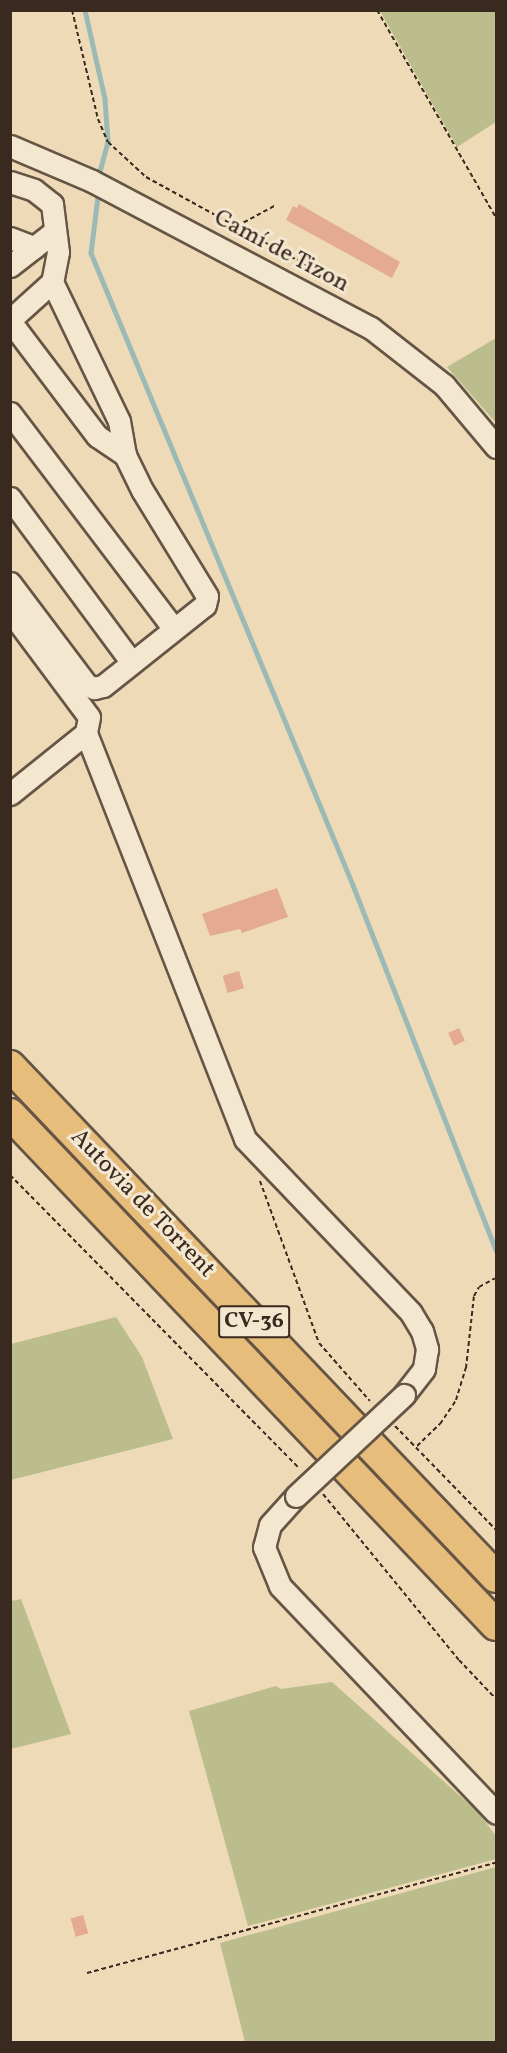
<!DOCTYPE html>
<html>
<head>
<meta charset="utf-8">
<style>
	body { margin:0 }
	#map { position:relative; width:507px; height:2053px; overflow:hidden; background:#eedab7; font-family:Vollkorn,serif }
	div>[style] { position:absolute }
	[style*='--x'] { left:calc(var(--x)*1px); top:calc(var(--y)*1px); width:calc(var(--w)*1px); rotate:calc(var(--a)*1deg) }
	.green>* { inset:0; background:#bbbe8c }
	.stream>* { height:4.5px; margin:-2.25px; padding:0 2.25px; transform-origin:2.25px; border-radius:2.25px; background:#9bbab5 }
	.building>* { inset:0; background:#e4ab90; transform-origin:0 0 }
	.path>* { height:2px; margin-top:-1px; transform-origin:0; background:repeating-linear-gradient(90deg,#39291f 0 4.5px,transparent 0 7.5px) }
	.roads { filter:drop-shadow(2px 0 #665545) drop-shadow(-2px 0 #665545) drop-shadow(0 2px #665545) drop-shadow(0 -2px #665545) }
	.minor>* { height:21px; margin:-10.5px; padding:0 10.5px; transform-origin:10.5px; border-radius:10.5px; background:#f4e7d0 }
	.highway>* { height:30px; margin:-15px; padding:0 15px; transform-origin:15px; border-radius:15px; background:#e7bd7c }
	.bridges { filter:drop-shadow(2px 0 #665545) drop-shadow(-2px 0 #665545) drop-shadow(0 2px #665545) drop-shadow(0 -2px #665545) }
	.minor-bridge>* { height:21px; margin:-10.5px; padding:0 10.5px; transform-origin:10.5px; border-radius:10.5px; background:#f4e7d0 }
	span { translate:-50% -50%; white-space:nowrap; text-align:center; line-height:1.15; -webkit-text-stroke:6px #f4e7d0; paint-order:stroke }
	.shield-label span { padding:2px 4px; background:#f4e7d0; border:2px solid; border-radius:4px; -webkit-text-stroke-width:0 }
	.shield-label { font-size:22px; color:#39291f; font-weight:700 }
	.street-label { font-size:24px; color:#39291f }
	.frame { position:absolute; inset:0; border:12px solid #39291f; pointer-events:none }
</style>
</head>
<body>
<div id="map">
	<div class="green">
		<i style="clip-path:polygon(380px 11px,496px 11px,496px 122px,457px 147px)"></i>
		<i style="clip-path:polygon(496px 338px,496px 423px,447px 367px)"></i>
		<i style="clip-path:polygon(116px 1317px,142px 1357px,173px 1439px,11px 1480px,11px 1344px)"></i>
		<i style="clip-path:polygon(21px 1599px,71px 1734px,11px 1749px,11px 1601px)"></i>
		<i style="clip-path:polygon(332px 1682px,477px 1811px,496px 1836px,496px 1859px,248px 1926px,189px 1711px,276px 1686px,281px 1689px)"></i>
		<i style="clip-path:polygon(496px 1867px,496px 2042px,245px 2042px,220px 1943px)"></i>
	</div>
	<div class="stream">
		<i style="--x:85;--y:10;--w:91;--a:77.3"></i>
		<i style="--x:105;--y:99;--w:43;--a:86"></i>
		<i style="--x:108;--y:142;--w:31;--a:105"></i>
		<i style="--x:98;--y:197;--w:56;--a:97.1"></i>
		<i style="--x:91;--y:253;--w:684;--a:67.48"></i>
		<i style="--x:353;--y:885;--w:392;--a:68.6"></i>
	</div>
	<div class="building">
		<i style="clip-path:polygon(299px 204px,400px 262px,392px 278px,286px 220px,293px 206px,297px 208px)"></i>
		<i style="clip-path:polygon(277px 888px,288px 917px,242px 933px,240px 929px,210px 936px,202px 914px)"></i>
		<i style="left:239px;top:971px;width:18px;height:17px;rotate:74deg"></i>
		<i style="left:459px;top:1028px;width:14px;height:12px;rotate:65deg"></i>
		<i style="left:83px;top:1915px;width:19px;height:13px;rotate:74deg"></i>
	</div>
	<div class="path">
		<i style="--x:72;--y:10;--w:112;--a:76.6"></i>
		<i style="--x:98;--y:119;--w:25;--a:67"></i>
		<i style="--x:108;--y:142;--w:52;--a:42.6"></i>
		<i style="--x:146;--y:177;--w:230;--a:28.8"></i>
		<i style="--x:377;--y:10;--w:240;--a:60.2"></i>
		<i style="--x:237;--y:226;--w:44;--a:-28.3"></i>
		<i style="--x:10;--y:1175;--w:412;--a:45.4"></i>
		<i style="--x:260;--y:1181;--w:172;--a:70"></i>
		<i style="--x:319;--y:1343;--w:77;--a:48.7"></i>
		<i style="--x:395;--y:1426;--w:145;--a:45.8"></i>
		<i style="--x:417;--y:1446;--w:32;--a:-44"></i>
		<i style="--x:440;--y:1424;--w:29;--a:-56"></i>
		<i style="--x:456;--y:1400;--w:34;--a:-73"></i>
		<i style="--x:466;--y:1368;--w:72;--a:-83.7"></i>
		<i style="--x:474;--y:1296;--w:10;--a:-61"></i>
		<i style="--x:479;--y:1287;--w:18;--a:-29"></i>
		<i style="--x:323;--y:1494;--w:215;--a:50.7"></i>
		<i style="--x:459;--y:1660;--w:54;--a:46.5"></i>
		<i style="--x:87;--y:1973;--w:424;--a:-15.1"></i>
	</div>
	<div class="roads">
		<div class="minor">
			<i style="--x:10;--y:146;--w:89;--a:23.1"></i>
			<i style="--x:92;--y:181;--w:315;--a:27.8"></i>
			<i style="--x:371;--y:328;--w:93;--a:38"></i>
			<i style="--x:444;--y:385;--w:81;--a:50"></i>
			<i style="--x:10;--y:182;--w:25;--a:18"></i>
			<i style="--x:34;--y:190;--w:23;--a:38"></i>
			<i style="--x:52;--y:204;--w:48;--a:82.9"></i>
			<i style="--x:58;--y:252;--w:31;--a:101"></i>
			<i style="--x:52;--y:282;--w:57;--a:137.9"></i>
			<i style="--x:10;--y:238;--w:26;--a:21"></i>
			<i style="--x:10;--y:266;--w:57;--a:-37.9"></i>
			<i style="--x:10;--y:321;--w:144;--a:52.9"></i>
			<i style="--x:97;--y:436;--w:34;--a:34"></i>
			<i style="--x:10;--y:413;--w:271;--a:52.8"></i>
			<i style="--x:10;--y:498;--w:205;--a:53.5"></i>
			<i style="--x:10;--y:583;--w:128;--a:53"></i>
			<i style="--x:87;--y:685;--w:8;--a:23"></i>
			<i style="--x:94;--y:688;--w:9;--a:-13"></i>
			<i style="--x:103;--y:686;--w:130;--a:-38.5"></i>
			<i style="--x:205;--y:605;--w:9;--a:-77"></i>
			<i style="--x:207;--y:596;--w:124;--a:-121.5"></i>
			<i style="--x:142;--y:490;--w:39;--a:-116"></i>
			<i style="--x:125;--y:455;--w:35;--a:-100"></i>
			<i style="--x:119;--y:421;--w:154;--a:-115.7"></i>
			<i style="--x:10;--y:611;--w:132;--a:53.3"></i>
			<i style="--x:89;--y:717;--w:16;--a:101"></i>
			<i style="--x:86;--y:733;--w:436;--a:68.6"></i>
			<i style="--x:245;--y:1139;--w:240;--a:46.3"></i>
			<i style="--x:411;--y:1313;--w:21;--a:59"></i>
			<i style="--x:422;--y:1331;--w:19;--a:74"></i>
			<i style="--x:427;--y:1349;--w:20;--a:99"></i>
			<i style="--x:424;--y:1369;--w:33;--a:128"></i>
			<i style="--x:10;--y:794;--w:97;--a:-38.8"></i>
			<i style="--x:296;--y:1496;--w:39;--a:132"></i>
			<i style="--x:270;--y:1525;--w:23;--a:105"></i>
			<i style="--x:264;--y:1547;--w:42;--a:67.7"></i>
			<i style="--x:280;--y:1586;--w:313;--a:46.4"></i>
		</div>
		<div class="highway">
			<i style="--x:10;--y:1066;--w:705;--a:46.44"></i>
			<i style="--x:10;--y:1114;--w:705;--a:46.44"></i>
		</div>
	</div>
	<div class="bridges">
		<div class="minor-bridge">
			<i style="--x:296;--y:1496;--w:148;--a:-43.1"></i>
		</div>
	</div>
	<div class="shield-label">
		<span style="left:254px;top:1322px">CV-36</span>
	</div>
	<div class="street-label">
		<span style="left:281px;top:252px;rotate:28deg">Camí de Tizon</span>
		<span style="left:142px;top:1204px;rotate:46deg">Autovia de Torrent</span>
	</div>
	<div class="frame"></div>
</div>
</body>
</html>
